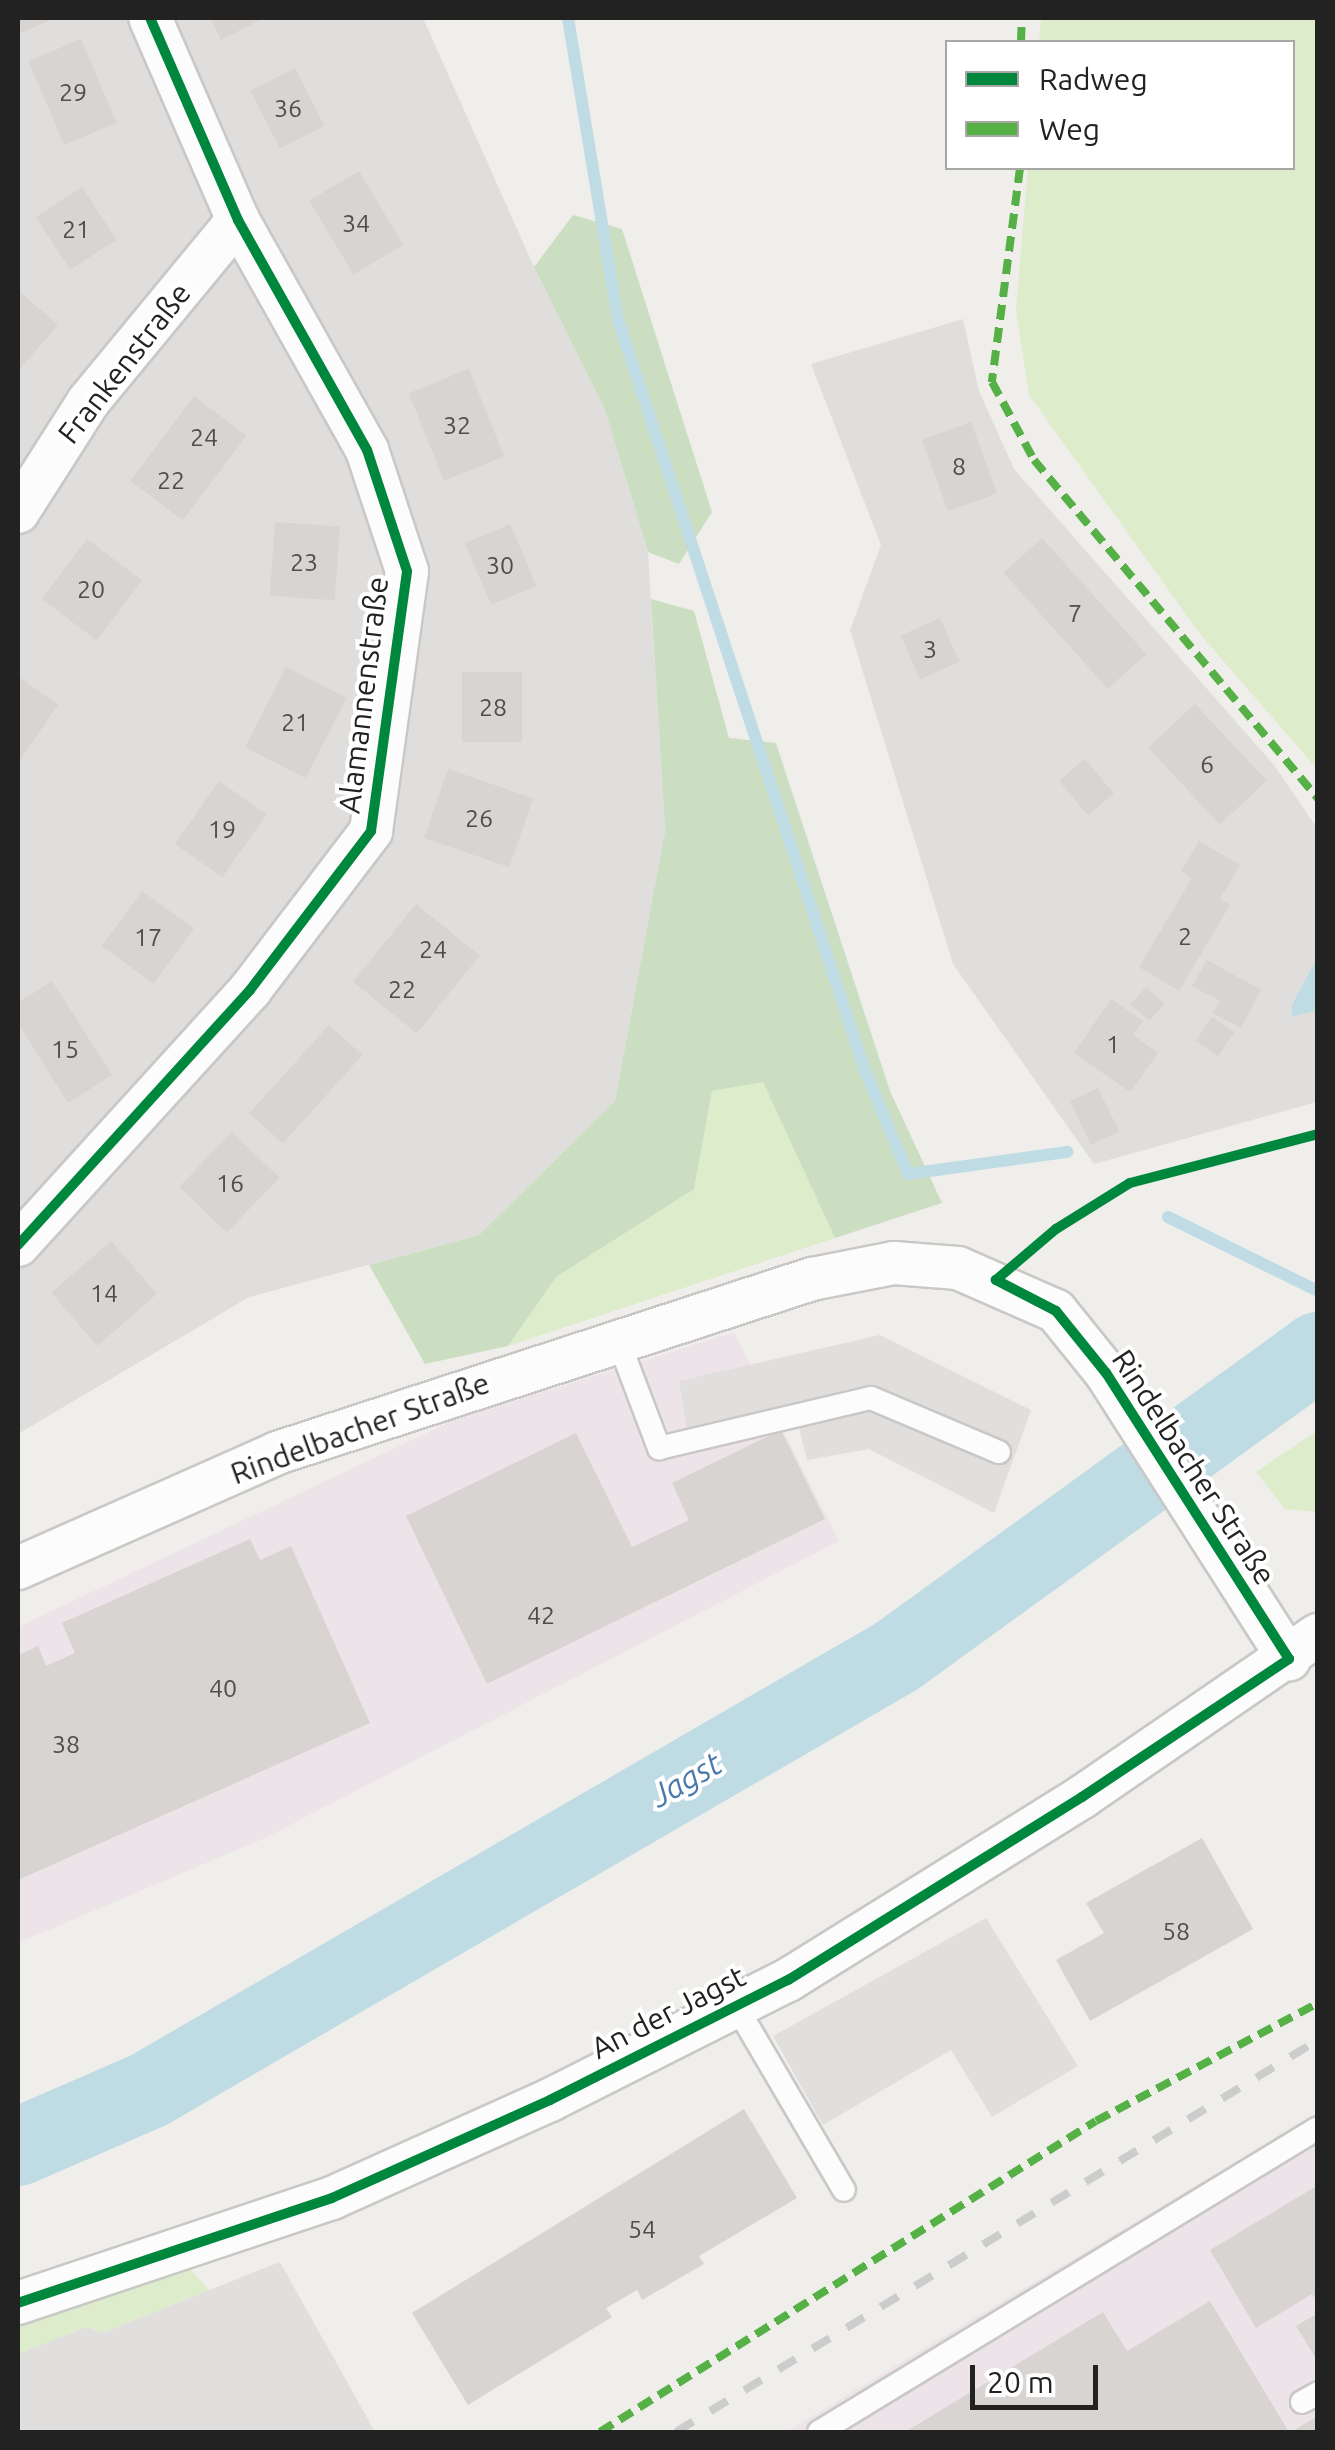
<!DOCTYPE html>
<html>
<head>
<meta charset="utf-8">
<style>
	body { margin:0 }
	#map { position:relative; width:1335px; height:2450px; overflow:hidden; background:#f0eeeb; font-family:Ubuntu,sans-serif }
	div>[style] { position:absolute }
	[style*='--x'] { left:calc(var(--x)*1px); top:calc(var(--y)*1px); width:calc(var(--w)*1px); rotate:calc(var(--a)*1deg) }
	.residential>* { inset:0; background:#dfdedc }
	.industrial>* { inset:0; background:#ede4e9 }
	.grass>* { inset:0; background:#ddeccb }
	.forest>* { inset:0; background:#cbdec1 }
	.parking>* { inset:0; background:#e0dfde }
	.water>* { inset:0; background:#bfdbe3 }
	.stream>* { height:12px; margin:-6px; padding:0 6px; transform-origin:6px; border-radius:6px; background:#bfdbe3 }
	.river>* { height:78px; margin:-39px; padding:0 39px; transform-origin:39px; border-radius:39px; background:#bfdbe3 }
	.building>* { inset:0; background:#d7d4d2; transform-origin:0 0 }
	.roads { filter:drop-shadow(2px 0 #c9c8c7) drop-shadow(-2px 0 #c9c8c7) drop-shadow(0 2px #c9c8c7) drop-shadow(0 -2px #c9c8c7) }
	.lane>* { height:22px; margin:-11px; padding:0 11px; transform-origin:11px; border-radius:11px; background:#fdfcfc }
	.street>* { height:42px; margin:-21px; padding:0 21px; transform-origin:21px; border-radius:21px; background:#fdfcfc }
	.rail>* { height:8px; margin-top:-4px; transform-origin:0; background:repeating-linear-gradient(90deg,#ccc 0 20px,transparent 0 40px) }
	.quiet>* { height:8px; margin-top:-4px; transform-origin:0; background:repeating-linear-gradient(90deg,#55b145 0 15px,transparent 0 23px) }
	.cycleway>* { height:10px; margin:-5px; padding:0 5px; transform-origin:5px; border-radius:5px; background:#00873e }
	span { translate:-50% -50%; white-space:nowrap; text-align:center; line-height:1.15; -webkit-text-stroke:8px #fff; paint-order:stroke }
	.number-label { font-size:25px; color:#4f4e4e }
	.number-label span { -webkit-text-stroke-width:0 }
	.street-label { font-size:30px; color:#222 }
	.water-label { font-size:32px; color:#4a7aab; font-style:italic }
	.frame { position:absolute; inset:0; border:20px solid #222; pointer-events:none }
	.legend { position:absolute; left:945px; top:40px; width:350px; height:130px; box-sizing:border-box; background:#fff; border:2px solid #a7a7a7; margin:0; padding:12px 18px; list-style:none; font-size:30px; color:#222 }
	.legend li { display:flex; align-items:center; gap:20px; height:50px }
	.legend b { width:50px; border:2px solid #a7a7a7 }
	.scale { position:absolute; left:970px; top:2365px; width:128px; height:45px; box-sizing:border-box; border:5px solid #222; border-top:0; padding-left:12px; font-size:30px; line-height:35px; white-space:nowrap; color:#222; -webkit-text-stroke:8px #fff; paint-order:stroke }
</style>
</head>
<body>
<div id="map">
	<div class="residential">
		<i style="clip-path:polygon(18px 18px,423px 18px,534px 267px,605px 410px,648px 552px,665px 831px,615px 1101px,479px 1235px,249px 1297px,18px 1434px)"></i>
		<i style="clip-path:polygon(963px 319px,979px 391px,1014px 469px,1274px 765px,1317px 828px,1317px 1102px,1094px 1164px,953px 964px,850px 630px,881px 545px,811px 364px)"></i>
	</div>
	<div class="industrial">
		<i style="clip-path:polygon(734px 1332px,839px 1541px,265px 1838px,18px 1943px,18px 1627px,454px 1420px)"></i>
		<i style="clip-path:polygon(1317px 2113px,1317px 2432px,786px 2432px,966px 2323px)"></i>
	</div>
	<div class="grass">
		<i style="clip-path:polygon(1041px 18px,1317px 18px,1317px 769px,1200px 634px,1029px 395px,1016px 310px,1028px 168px,1292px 168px,1292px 42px,1039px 42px)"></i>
		<i style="clip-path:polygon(763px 1081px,835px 1238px,508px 1346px,556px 1277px,694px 1189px,712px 1091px)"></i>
		<i style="clip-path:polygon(1317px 1431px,1317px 1512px,1285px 1509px,1256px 1472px)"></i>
		<i style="clip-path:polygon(191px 2270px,209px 2290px,102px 2333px,87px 2327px,18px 2354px,18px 2324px)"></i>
	</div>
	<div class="forest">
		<i style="clip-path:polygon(573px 215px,622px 229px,712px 512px,679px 564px,648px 552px,605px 410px,534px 267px)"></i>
		<i style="clip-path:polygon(651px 599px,694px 611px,729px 738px,776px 743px,890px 1091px,942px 1203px,835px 1238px,763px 1082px,712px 1091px,694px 1189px,556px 1277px,508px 1346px,425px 1364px,369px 1265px,479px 1235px,615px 1101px,665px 831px)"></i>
	</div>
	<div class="parking">
		<i style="clip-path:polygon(880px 1335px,1031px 1410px,994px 1513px,869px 1449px,807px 1460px,796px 1416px,689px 1441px,679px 1381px)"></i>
		<i style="clip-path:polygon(986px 1918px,1078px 2066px,992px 2117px,951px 2050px,823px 2125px,773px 2036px)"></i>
		<i style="clip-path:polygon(280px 2262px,375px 2432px,18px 2432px,18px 2354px,87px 2327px,102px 2333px)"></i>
	</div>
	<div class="water">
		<i style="clip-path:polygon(1317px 958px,1317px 1010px,1292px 1017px,1292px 1005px)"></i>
	</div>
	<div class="stream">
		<i style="--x:568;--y:18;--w:306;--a:80.6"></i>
		<i style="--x:618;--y:320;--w:791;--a:71.79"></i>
		<i style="--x:865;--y:1071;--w:112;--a:67.3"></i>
		<i style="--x:908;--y:1174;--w:161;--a:-7.9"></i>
		<i style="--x:1168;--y:1217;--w:167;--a:26.3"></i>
	</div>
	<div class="river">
		<i style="--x:18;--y:2147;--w:143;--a:-23.5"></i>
		<i style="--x:149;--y:2090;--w:865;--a:-30.12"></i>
		<i style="--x:897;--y:1656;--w:520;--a:-35.92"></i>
	</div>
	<div class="building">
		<i style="clip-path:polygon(18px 18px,56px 18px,18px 34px)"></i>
		<i style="clip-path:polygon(210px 18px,264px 18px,221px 40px)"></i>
		<i style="left:81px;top:39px;width:91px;height:57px;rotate:67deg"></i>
		<i style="left:295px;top:68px;width:65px;height:50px;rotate:63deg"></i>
		<i style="left:359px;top:171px;width:86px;height:58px;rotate:59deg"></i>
		<i style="left:82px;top:187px;width:63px;height:55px;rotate:57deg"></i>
		<i style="clip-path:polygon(18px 290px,58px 325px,18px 371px)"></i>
		<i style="left:469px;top:369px;width:94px;height:65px;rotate:68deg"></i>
		<i style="left:194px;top:396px;width:66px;height:106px;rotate:37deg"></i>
		<i style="left:971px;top:422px;width:76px;height:52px;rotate:70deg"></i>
		<i style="left:275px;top:522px;width:65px;height:74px;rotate:4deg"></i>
		<i style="left:510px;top:524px;width:67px;height:49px;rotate:67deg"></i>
		<i style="left:1042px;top:538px;width:156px;height:52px;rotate:48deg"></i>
		<i style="left:87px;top:539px;width:69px;height:75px;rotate:37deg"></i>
		<i style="left:940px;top:618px;width:48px;height:43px;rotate:66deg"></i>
		<i style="left:286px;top:667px;width:68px;height:90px;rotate:27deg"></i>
		<i style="left:462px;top:672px;width:60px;height:70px"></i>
		<i style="clip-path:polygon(18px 676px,58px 705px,18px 763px)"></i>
		<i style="left:1195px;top:704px;width:105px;height:64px;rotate:47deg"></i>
		<i style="left:1085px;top:759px;width:45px;height:34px;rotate:50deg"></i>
		<i style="left:448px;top:769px;width:90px;height:73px;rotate:19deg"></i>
		<i style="left:219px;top:781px;width:58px;height:77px;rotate:35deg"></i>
		<i style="clip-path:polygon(1199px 841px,1240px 865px,1220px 899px,1230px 905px,1179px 991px,1139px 967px,1192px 878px,1181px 871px)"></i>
		<i style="left:142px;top:891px;width:64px;height:68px;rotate:36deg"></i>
		<i style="left:416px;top:904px;width:82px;height:100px;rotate:39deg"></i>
		<i style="clip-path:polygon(1207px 960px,1261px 990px,1241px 1028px,1213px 1013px,1220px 1001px,1192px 986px)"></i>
		<i style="clip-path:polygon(52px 981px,112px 1075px,68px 1103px,18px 1023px,18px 1003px)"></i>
		<i style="left:1146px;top:987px;width:25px;height:23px;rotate:42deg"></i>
		<i style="clip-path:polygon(1111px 999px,1143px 1021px,1133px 1035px,1158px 1053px,1130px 1092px,1074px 1053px)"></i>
		<i style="left:1212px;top:1017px;width:27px;height:29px;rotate:34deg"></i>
		<i style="left:329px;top:1025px;width:45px;height:119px;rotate:42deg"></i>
		<i style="left:1098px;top:1088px;width:48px;height:31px;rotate:64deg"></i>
		<i style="left:232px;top:1132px;width:66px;height:76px;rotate:44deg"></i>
		<i style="left:111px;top:1241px;width:70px;height:79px;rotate:49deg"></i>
		<i style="clip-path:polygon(781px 1430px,825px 1519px,487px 1684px,406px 1516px,576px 1433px,632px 1547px,689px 1520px,672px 1483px)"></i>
		<i style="clip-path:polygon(250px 1539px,260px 1560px,291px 1546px,370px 1723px,18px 1880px,18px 1655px,38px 1646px,46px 1666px,75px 1653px,62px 1623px)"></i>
		<i style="clip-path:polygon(1202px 1838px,1253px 1929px,1090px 2021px,1056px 1960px,1104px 1933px,1086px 1903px)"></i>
		<i style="clip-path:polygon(744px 2109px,797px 2198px,699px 2256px,704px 2264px,642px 2300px,637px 2290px,606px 2308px,612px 2317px,468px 2405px,412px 2313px)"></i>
		<i style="clip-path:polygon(1318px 2185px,1318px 2303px,1312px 2294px,1256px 2328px,1210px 2250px)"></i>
		<i style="clip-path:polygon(1210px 2301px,1289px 2432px,905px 2432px,1103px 2312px,1127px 2351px)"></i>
		<i style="clip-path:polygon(1318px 2313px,1318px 2362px,1296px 2326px)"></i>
		<i style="clip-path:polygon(1318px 2416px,1318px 2432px,1291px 2432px)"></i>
	</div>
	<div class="roads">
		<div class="lane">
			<i style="--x:618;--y:1340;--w:116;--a:69.2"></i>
			<i style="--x:659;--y:1448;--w:218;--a:-13.3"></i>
			<i style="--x:871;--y:1398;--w:139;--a:22.9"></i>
			<i style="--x:736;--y:2006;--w:213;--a:59.6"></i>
			<i style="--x:1302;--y:2402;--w:18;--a:-29"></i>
			<i style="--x:819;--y:2432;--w:584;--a:-31.35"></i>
		</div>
		<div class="street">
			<i style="--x:18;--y:512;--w:130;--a:-57.5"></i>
			<i style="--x:88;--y:402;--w:236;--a:-50.5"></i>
			<i style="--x:18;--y:1245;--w:345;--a:-47.7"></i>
			<i style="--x:250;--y:990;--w:200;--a:-52.7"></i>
			<i style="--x:371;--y:831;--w:262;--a:-82.1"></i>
			<i style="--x:407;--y:571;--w:127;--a:-108.3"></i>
			<i style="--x:367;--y:450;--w:264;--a:-119.3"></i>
			<i style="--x:238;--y:220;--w:220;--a:-113.5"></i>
			<i style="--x:18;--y:1568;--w:283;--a:-23.9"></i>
			<i style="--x:277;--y:1453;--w:563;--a:-18.02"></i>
			<i style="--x:812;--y:1279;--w:84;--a:-11"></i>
			<i style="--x:894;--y:1263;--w:64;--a:4.5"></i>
			<i style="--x:958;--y:1268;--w:107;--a:23.7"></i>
			<i style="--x:1056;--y:1311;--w:80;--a:51.1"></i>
			<i style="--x:1106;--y:1373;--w:340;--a:57.4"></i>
			<i style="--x:18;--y:2303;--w:331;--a:-18.5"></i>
			<i style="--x:332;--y:2198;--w:239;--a:-24.2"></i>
			<i style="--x:550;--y:2100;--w:267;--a:-26.8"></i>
			<i style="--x:788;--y:1980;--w:346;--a:-31.9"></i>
			<i style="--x:1082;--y:1797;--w:286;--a:-34.5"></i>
		</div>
	</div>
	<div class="rail">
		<i style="--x:676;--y:2432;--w:752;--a:-31.41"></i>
	</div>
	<div class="quiet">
		<i style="--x:1021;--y:42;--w:24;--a:-88"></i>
		<i style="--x:1020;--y:168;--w:216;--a:97.5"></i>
		<i style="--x:992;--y:382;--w:89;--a:61.7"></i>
		<i style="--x:1034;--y:460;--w:442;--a:50"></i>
		<i style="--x:600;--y:2432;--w:585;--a:-32.09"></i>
		<i style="--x:1096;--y:2121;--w:251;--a:-28"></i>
	</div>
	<div class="cycleway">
		<i style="--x:18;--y:1245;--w:345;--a:-47.7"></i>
		<i style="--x:250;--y:990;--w:200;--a:-52.7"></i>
		<i style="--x:371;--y:831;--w:262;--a:-82.1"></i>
		<i style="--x:407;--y:571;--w:127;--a:-108.3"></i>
		<i style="--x:367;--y:450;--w:264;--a:-119.3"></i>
		<i style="--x:238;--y:220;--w:220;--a:-113.5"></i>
		<i style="--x:18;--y:2303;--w:331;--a:-18.5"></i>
		<i style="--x:332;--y:2198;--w:239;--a:-24.2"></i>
		<i style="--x:550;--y:2100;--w:267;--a:-26.8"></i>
		<i style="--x:788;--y:1980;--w:346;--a:-31.9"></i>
		<i style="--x:1082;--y:1797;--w:249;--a:-33.7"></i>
		<i style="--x:1289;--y:1659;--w:340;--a:-122.6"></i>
		<i style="--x:1106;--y:1373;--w:80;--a:-128.9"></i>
		<i style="--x:1056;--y:1311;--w:68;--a:-152.7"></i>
		<i style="--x:996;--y:1280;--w:79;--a:-40.4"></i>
		<i style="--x:1056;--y:1229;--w:87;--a:-31.9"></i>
		<i style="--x:1130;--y:1183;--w:194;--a:-14.6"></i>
	</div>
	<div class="number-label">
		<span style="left:73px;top:92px">29</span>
		<span style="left:288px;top:108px">36</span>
		<span style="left:356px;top:223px">34</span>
		<span style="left:76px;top:229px">21</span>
		<span style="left:457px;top:425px">32</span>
		<span style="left:204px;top:437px">24</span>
		<span style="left:959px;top:466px">8</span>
		<span style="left:171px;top:480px">22</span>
		<span style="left:304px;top:562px">23</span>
		<span style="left:500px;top:565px">30</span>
		<span style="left:91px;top:589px">20</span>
		<span style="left:1075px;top:613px">7</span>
		<span style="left:930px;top:649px">3</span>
		<span style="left:493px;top:707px">28</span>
		<span style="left:295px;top:722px">21</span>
		<span style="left:1207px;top:764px">6</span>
		<span style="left:479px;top:818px">26</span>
		<span style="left:222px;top:829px">19</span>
		<span style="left:1185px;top:936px">2</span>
		<span style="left:148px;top:937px">17</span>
		<span style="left:433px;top:949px">24</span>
		<span style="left:402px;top:989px">22</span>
		<span style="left:1113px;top:1044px">1</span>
		<span style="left:65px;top:1049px">15</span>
		<span style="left:230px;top:1183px">16</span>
		<span style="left:104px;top:1293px">14</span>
		<span style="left:541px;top:1615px">42</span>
		<span style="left:223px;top:1688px">40</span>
		<span style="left:66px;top:1744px">38</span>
		<span style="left:1176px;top:1931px">58</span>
		<span style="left:642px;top:2229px">54</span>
	</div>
	<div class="street-label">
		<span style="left:124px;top:363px;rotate:-52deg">Frankenstraße</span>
		<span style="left:363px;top:695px;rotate:-83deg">Alamannenstraße</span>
		<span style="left:360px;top:1428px;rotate:-20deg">Rindelbacher Straße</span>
		<span style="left:1194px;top:1467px;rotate:57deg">Rindelbacher Straße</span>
		<span style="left:668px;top:2012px;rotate:-27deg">An der Jagst</span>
	</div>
	<div class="water-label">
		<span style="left:686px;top:1779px;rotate:-30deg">Jagst</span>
	</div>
	<div class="frame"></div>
	<ul class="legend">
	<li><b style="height:12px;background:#00873e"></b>Radweg</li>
	<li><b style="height:12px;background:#55b145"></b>Weg</li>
	</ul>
	<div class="scale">20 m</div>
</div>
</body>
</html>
